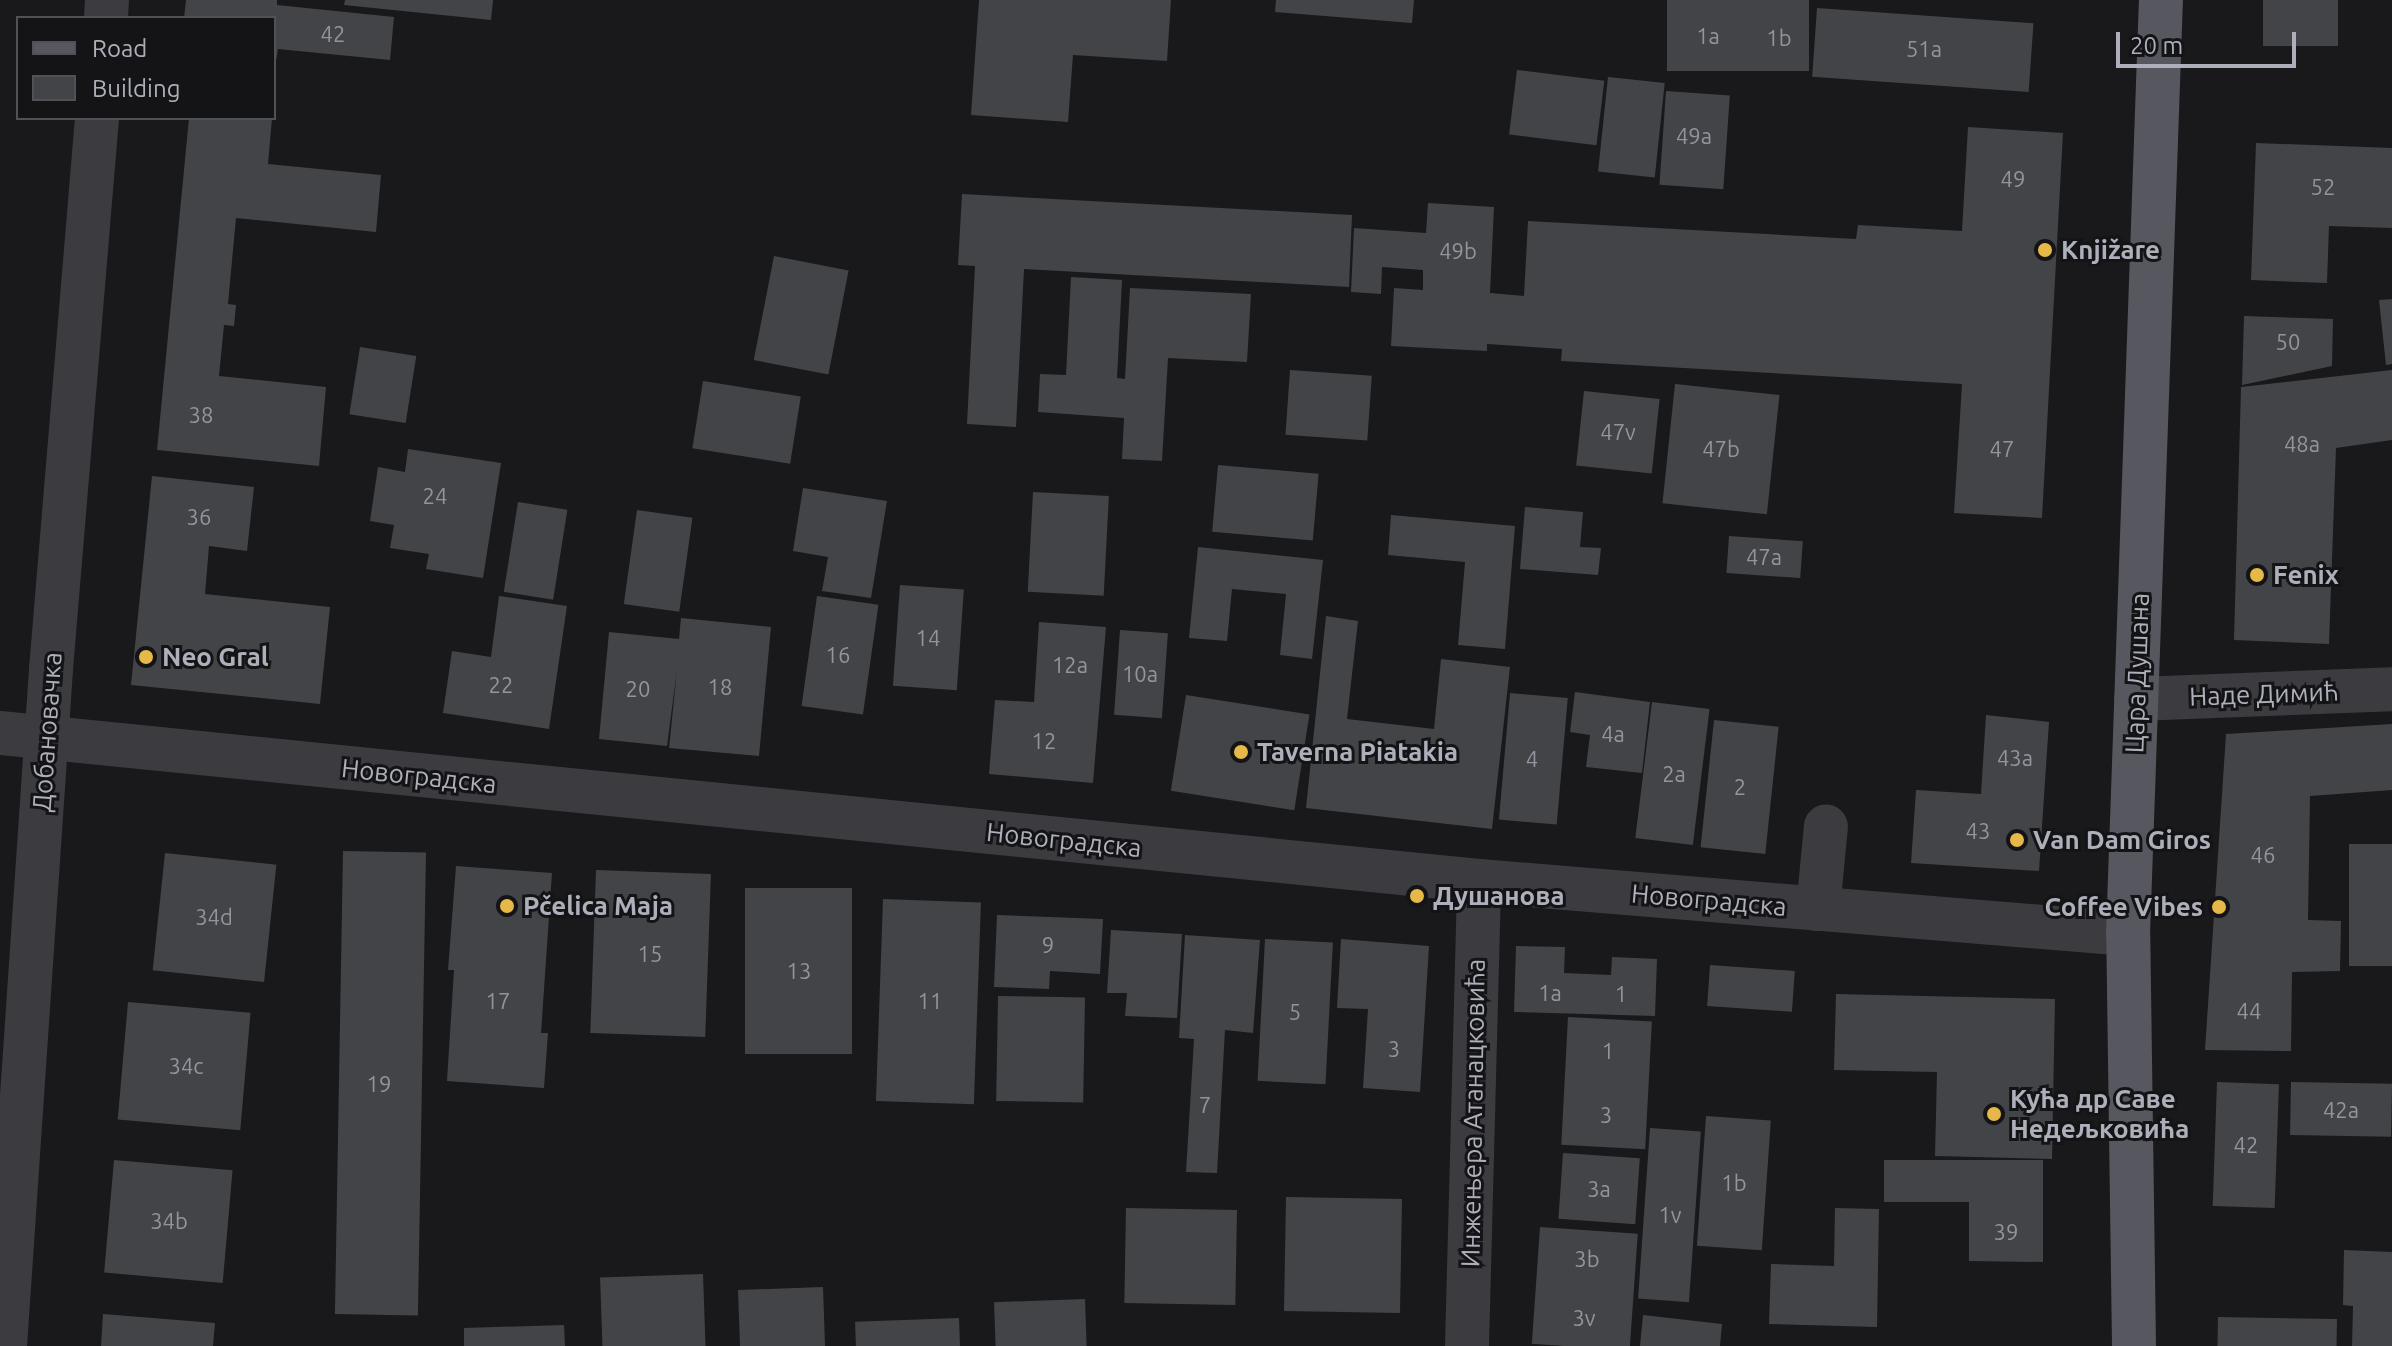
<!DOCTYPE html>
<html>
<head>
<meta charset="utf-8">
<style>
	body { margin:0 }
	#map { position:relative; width:2392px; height:1346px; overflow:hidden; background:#19191b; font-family:Ubuntu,sans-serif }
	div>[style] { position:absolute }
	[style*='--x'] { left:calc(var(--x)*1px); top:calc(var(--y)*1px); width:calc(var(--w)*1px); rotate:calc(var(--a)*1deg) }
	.building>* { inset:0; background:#434448; transform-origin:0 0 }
	.minor>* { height:44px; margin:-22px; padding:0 22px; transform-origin:22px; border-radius:22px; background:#3b3b40 }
	.major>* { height:44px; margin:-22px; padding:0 22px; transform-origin:22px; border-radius:22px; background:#57585f }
	.dots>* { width:22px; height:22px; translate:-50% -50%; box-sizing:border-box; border:4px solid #141416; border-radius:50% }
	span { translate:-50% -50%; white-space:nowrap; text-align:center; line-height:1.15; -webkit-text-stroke:6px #141416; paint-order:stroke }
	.number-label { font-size:22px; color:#92959e }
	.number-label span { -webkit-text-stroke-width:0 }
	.poi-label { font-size:26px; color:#adb0ba; font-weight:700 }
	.left { translate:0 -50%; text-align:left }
	.right { translate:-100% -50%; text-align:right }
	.street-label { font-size:26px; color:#adb0ba }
	.legend { position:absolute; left:16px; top:16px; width:260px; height:104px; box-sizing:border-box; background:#141416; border:2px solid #515258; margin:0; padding:10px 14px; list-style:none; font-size:24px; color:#adb0ba }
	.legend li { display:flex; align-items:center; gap:16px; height:40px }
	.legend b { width:40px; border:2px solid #515258 }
	.scale { position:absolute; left:2116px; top:32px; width:180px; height:36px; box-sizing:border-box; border:4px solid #adb0ba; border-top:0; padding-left:10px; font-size:24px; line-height:28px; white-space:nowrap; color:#adb0ba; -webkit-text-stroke:6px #141416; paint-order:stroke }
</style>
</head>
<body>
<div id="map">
	<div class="building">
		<i style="clip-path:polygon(186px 0,277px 0,277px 5px,394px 17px,390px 60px,278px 49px,274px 73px,274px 18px,184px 18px)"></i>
		<i style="clip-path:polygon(345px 0,493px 0,491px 20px,344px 5px)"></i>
		<i style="clip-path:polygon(979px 0,1171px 0,1167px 61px,1073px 55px,1068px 122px,971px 115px)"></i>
		<i style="clip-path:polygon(1276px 0,1414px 0,1412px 23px,1275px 12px)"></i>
		<i style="left:1667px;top:0;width:142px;height:71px"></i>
		<i style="left:2263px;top:0;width:75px;height:46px"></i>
		<i style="left:1817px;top:8px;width:217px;height:69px;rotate:4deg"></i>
		<i style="left:1517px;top:70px;width:88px;height:65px;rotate:7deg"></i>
		<i style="left:1608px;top:77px;width:57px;height:95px;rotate:6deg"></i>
		<i style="left:1666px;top:91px;width:64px;height:94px;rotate:4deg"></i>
		<i style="clip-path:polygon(189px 118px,272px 118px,268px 164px,381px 175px,376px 232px,236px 218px,228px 304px,236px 305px,234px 326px,224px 325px,219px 376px,326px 387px,319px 466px,157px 450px)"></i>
		<i style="clip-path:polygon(1968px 127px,2063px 133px,2042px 518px,1954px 513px,1962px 384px,1561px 361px,1562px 349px,1487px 344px,1487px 351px,1391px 346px,1394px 288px,1423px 290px,1423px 270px,1382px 267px,1381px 294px,1351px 292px,1354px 228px,1426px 233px,1428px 203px,1494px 207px,1490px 293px,1524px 296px,1528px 221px,1856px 239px,1858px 225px,1962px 231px)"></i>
		<i style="clip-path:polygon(2256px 143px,2392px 148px,2392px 228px,2329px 226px,2327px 283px,2251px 280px)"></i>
		<i style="clip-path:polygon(962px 194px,1352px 215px,1349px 287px,1024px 269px,1016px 427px,967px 424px,975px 266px,958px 265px)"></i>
		<i style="left:774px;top:256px;width:76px;height:106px;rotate:11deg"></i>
		<i style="clip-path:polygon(1071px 277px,1122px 280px,1117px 378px,1125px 379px,1130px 288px,1251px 294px,1247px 362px,1168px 358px,1162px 461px,1122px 459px,1124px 418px,1038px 412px,1040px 374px,1066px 375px)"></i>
		<i style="clip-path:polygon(2392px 299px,2392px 364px,2386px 365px,2379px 300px)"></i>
		<i style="clip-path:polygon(2244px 316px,2333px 319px,2332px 366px,2242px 385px)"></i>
		<i style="left:360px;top:347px;width:57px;height:68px;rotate:9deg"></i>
		<i style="left:1290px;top:370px;width:82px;height:65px;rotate:4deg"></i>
		<i style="clip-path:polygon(2392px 370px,2392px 440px,2336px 448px,2329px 644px,2234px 640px,2241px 387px)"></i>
		<i style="left:703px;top:381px;width:99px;height:68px;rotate:9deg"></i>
		<i style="left:1675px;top:384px;width:105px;height:120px;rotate:6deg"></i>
		<i style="left:1584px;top:391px;width:76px;height:75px;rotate:6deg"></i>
		<i style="clip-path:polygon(408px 449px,501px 463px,483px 578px,426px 569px,429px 554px,390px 548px,394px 525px,370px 521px,378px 467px,405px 472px)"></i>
		<i style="left:1218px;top:465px;width:101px;height:67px;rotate:5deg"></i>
		<i style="clip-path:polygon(152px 476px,254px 487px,247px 551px,209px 546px,205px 594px,330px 607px,320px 704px,131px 685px)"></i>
		<i style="clip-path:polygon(803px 488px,887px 501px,871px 598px,822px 591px,828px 557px,793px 551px)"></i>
		<i style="left:1033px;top:492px;width:76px;height:100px;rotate:3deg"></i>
		<i style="left:518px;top:502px;width:50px;height:91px;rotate:9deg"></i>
		<i style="clip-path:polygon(1525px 507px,1583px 512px,1580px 547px,1601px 548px,1598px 575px,1520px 569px)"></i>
		<i style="left:637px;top:510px;width:56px;height:95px;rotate:8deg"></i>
		<i style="clip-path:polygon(1391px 515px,1515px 526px,1505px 649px,1458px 645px,1465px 562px,1388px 555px)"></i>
		<i style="left:1729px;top:536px;width:74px;height:37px;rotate:4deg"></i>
		<i style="clip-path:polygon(1198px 547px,1323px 560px,1312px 659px,1280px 655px,1286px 594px,1232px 589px,1227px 641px,1189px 638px)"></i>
		<i style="left:900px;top:585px;width:64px;height:101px;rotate:4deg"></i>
		<i style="clip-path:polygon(499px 596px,567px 606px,549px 729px,443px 713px,452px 651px,491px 657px)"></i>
		<i style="left:817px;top:596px;width:62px;height:111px;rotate:8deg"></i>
		<i style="clip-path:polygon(1326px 616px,1358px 621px,1347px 719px,1434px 729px,1441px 659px,1510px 667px,1492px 829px,1306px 808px)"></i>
		<i style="clip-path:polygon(681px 618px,771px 627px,759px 756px,669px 748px,677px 670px,667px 746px,599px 739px,609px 632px,679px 639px)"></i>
		<i style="clip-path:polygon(1039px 622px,1106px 627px,1093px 783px,989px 774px,995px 700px,1034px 702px)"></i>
		<i style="left:1120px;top:630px;width:48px;height:85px;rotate:4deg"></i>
		<i style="clip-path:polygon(1575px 692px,1650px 702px,1642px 773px,1586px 767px,1590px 735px,1570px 732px)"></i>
		<i style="left:1510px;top:693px;width:58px;height:127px;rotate:5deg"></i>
		<i style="left:1186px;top:695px;width:125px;height:97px;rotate:9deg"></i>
		<i style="left:1652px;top:702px;width:58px;height:137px;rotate:7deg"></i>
		<i style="clip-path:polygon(1986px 715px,2049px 722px,2039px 871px,1911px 863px,1916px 790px,1981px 794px)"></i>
		<i style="left:1714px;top:720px;width:65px;height:128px;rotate:6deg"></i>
		<i style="clip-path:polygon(2392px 724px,2392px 790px,2310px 796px,2308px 920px,2341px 921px,2340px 971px,2292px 972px,2291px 1051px,2205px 1050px,2226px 734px)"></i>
		<i style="left:2349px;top:844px;width:43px;height:122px"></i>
		<i style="left:343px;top:851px;width:83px;height:463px;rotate:1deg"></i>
		<i style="left:165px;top:853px;width:112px;height:118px;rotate:6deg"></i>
		<i style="clip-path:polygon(456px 866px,552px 873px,541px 1033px,548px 1033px,544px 1088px,447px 1081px,454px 970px,448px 970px)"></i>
		<i style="left:596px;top:870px;width:115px;height:163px;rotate:2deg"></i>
		<i style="left:852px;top:888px;width:166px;height:107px;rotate:90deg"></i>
		<i style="left:883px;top:899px;width:98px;height:202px;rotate:2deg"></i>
		<i style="clip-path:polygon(997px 915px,1103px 919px,1100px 974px,1050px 971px,1049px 989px,994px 987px)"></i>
		<i style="clip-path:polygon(1111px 930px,1182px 934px,1177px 1018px,1125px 1016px,1127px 993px,1107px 993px)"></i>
		<i style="clip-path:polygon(1185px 935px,1260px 940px,1253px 1033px,1225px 1030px,1217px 1173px,1186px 1172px,1194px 1039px,1179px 1038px)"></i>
		<i style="left:1265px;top:939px;width:68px;height:142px;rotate:3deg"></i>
		<i style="clip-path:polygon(1341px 939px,1429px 946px,1420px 1092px,1363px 1088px,1368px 1009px,1337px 1008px)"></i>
		<i style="clip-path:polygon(1516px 946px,1565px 947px,1564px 973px,1611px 975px,1612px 957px,1657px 959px,1655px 1016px,1514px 1012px)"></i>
		<i style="left:1710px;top:965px;width:85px;height:41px;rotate:4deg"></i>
		<i style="clip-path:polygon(1836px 994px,2055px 999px,2052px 1159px,1935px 1156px,1937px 1072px,1834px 1070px)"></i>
		<i style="left:998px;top:996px;width:87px;height:105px;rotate:1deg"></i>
		<i style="left:128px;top:1002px;width:123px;height:118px;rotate:5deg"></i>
		<i style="left:1568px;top:1017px;width:84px;height:128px;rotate:3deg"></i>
		<i style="left:2217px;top:1082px;width:62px;height:124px;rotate:2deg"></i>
		<i style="left:2291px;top:1082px;width:101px;height:53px;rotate:1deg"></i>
		<i style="left:1706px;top:1116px;width:65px;height:130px;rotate:4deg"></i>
		<i style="left:1650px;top:1128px;width:51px;height:171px;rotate:4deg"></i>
		<i style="left:1563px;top:1153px;width:77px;height:66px;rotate:4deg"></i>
		<i style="left:114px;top:1160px;width:119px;height:113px;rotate:5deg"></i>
		<i style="clip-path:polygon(1884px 1160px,2043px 1160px,2043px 1262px,1969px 1261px,1969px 1202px,1884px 1202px)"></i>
		<i style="left:1286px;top:1197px;width:116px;height:114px;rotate:1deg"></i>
		<i style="left:1126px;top:1208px;width:111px;height:95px;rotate:1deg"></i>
		<i style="clip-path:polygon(1835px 1208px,1879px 1209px,1877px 1327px,1769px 1324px,1771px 1264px,1834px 1266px)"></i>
		<i style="left:1540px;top:1227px;width:98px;height:117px;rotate:4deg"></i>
		<i style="clip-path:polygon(2344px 1250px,2392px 1252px,2392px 1346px,2352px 1346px,2353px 1306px,2343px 1305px)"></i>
		<i style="left:703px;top:1274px;width:72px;height:103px;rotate:88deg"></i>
		<i style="left:823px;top:1287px;width:59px;height:85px;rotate:88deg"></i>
		<i style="left:1085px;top:1299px;width:47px;height:91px;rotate:88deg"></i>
		<i style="clip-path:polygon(103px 1314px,215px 1323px,213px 1346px,101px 1346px)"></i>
		<i style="clip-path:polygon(1643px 1315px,1722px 1324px,1720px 1346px,1640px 1346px)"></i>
		<i style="left:2218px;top:1317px;width:119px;height:29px;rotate:1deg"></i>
		<i style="left:959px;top:1318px;width:28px;height:104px;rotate:88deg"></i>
		<i style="clip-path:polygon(564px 1325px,565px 1346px,464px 1346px,464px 1328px)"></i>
	</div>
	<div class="minor">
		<i style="--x:106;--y:18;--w:18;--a:-87"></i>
		<i style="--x:2136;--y:699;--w:256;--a:-2.2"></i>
		<i style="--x:0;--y:733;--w:1486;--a:5.71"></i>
		<i style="--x:1479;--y:881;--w:651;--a:4.67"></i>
		<i style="--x:1818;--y:909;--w:83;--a:-84.5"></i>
		<i style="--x:5;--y:1346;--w:679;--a:-86.11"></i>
		<i style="--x:51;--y:669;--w:553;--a:-85.23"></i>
		<i style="--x:1467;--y:1346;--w:465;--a:-88.5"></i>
	</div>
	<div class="major">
		<i style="--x:2134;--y:1346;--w:412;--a:-90.8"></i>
		<i style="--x:2128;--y:934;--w:935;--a:-87.98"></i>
	</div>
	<div class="dots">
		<i style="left:2045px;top:250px;background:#e6b847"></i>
		<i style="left:2257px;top:575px;background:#e6b847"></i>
		<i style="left:146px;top:657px;background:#e6b847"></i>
		<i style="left:1241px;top:752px;background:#e6b847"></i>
		<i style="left:2017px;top:840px;background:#e6b847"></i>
		<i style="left:1417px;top:896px;background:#e6b847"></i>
		<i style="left:507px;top:906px;background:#e6b847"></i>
		<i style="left:2219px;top:907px;background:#e6b847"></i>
		<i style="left:1994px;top:1114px;background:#e6b847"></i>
	</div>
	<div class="number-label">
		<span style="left:333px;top:34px">42</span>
		<span style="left:1708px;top:36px">1a</span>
		<span style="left:1779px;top:38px">1b</span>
		<span style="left:1924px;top:49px">51a</span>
		<span style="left:1694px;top:136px">49a</span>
		<span style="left:2013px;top:179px">49</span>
		<span style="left:2323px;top:187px">52</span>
		<span style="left:1458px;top:251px">49b</span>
		<span style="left:2288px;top:342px">50</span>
		<span style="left:201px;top:415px">38</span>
		<span style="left:1618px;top:432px">47v</span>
		<span style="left:2302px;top:444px">48a</span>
		<span style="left:1721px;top:449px">47b</span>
		<span style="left:2002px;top:449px">47</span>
		<span style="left:435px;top:496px">24</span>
		<span style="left:199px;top:517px">36</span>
		<span style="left:1764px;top:557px">47a</span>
		<span style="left:928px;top:638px">14</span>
		<span style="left:838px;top:655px">16</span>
		<span style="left:1070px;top:665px">12a</span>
		<span style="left:1140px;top:674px">10a</span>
		<span style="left:501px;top:685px">22</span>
		<span style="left:720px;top:687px">18</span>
		<span style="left:638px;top:689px">20</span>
		<span style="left:1613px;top:734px">4a</span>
		<span style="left:1044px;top:741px">12</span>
		<span style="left:2015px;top:758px">43a</span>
		<span style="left:1532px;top:759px">4</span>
		<span style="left:1674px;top:774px">2a</span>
		<span style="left:1740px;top:787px">2</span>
		<span style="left:1978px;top:831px">43</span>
		<span style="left:2263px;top:855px">46</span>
		<span style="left:214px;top:917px">34d</span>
		<span style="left:1048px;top:945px">9</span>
		<span style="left:650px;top:954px">15</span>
		<span style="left:799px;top:971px">13</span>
		<span style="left:1550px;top:993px">1a</span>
		<span style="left:1621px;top:994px">1</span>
		<span style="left:498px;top:1001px">17</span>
		<span style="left:930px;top:1001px">11</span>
		<span style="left:2249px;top:1011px">44</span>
		<span style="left:1295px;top:1012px">5</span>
		<span style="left:1394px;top:1049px">3</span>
		<span style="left:1608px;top:1051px">1</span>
		<span style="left:186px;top:1066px">34c</span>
		<span style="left:379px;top:1084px">19</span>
		<span style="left:1205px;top:1105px">7</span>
		<span style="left:2341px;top:1110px">42a</span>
		<span style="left:1606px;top:1115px">3</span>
		<span style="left:2246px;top:1145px">42</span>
		<span style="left:1734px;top:1183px">1b</span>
		<span style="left:1599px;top:1189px">3a</span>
		<span style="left:1670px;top:1215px">1v</span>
		<span style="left:169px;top:1221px">34b</span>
		<span style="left:2006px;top:1232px">39</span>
		<span style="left:1587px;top:1259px">3b</span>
		<span style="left:1584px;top:1318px">3v</span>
	</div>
	<div class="poi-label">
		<span class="left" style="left:2061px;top:250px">Knjižare</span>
		<span class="left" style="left:2273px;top:575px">Fenix</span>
		<span class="left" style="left:162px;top:657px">Neo Gral</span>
		<span class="left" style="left:1257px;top:752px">Taverna Piatakia</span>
		<span class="left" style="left:2033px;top:840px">Van Dam Giros</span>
		<span class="left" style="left:1433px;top:896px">Душанова</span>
		<span class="left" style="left:523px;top:906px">Pčelica Maja</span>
		<span class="right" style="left:2203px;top:907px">Coffee Vibes</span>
		<span class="left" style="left:2010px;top:1114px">Кућа др Саве<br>Недељковића</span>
	</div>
	<div class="street-label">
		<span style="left:2137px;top:673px;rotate:-88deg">Цара Душана</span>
		<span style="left:2264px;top:694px;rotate:-2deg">Наде Димић</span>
		<span style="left:47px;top:732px;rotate:-86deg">Добановачка</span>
		<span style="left:419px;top:776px;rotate:6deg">Новоградска</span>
		<span style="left:1064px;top:840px;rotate:6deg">Новоградска</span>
		<span style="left:1709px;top:900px;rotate:5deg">Новоградска</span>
		<span style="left:1473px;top:1113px;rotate:-89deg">Инжењера Атанацковића</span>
	</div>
	<ul class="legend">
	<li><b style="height:10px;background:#57585f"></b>Road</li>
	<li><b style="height:22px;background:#434448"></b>Building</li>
	</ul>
	<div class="scale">20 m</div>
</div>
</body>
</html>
